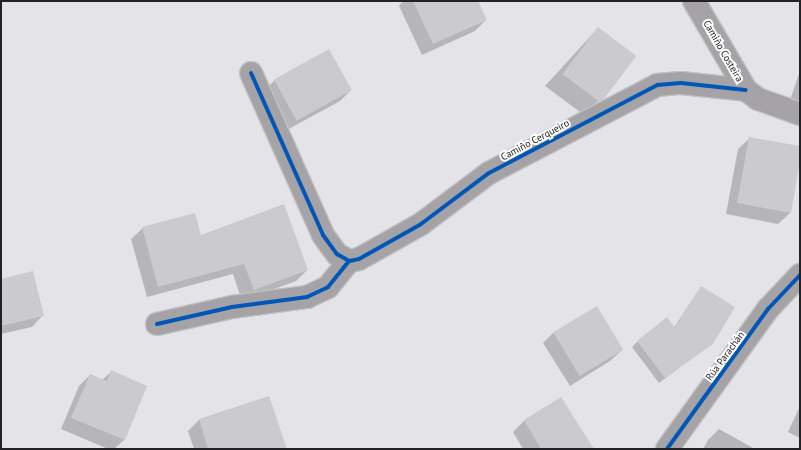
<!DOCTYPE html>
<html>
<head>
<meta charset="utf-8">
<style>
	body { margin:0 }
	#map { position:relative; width:801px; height:450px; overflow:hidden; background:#e4e4e8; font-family:"PT Sans",sans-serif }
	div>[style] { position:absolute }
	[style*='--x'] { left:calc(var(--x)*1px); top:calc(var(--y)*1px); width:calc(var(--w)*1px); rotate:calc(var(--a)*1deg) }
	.shadow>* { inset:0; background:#0003 }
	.building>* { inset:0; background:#cbcbce; transform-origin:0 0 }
	.roads { filter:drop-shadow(1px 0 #c2c2c4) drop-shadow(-1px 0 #c2c2c4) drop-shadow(0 1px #c2c2c4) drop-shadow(0 -1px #c2c2c4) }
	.minor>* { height:22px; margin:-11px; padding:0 11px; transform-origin:11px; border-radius:11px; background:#a5a3a5 }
	.cycleway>* { height:4px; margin:-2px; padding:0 2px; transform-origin:2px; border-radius:2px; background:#0057b8 }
	span { translate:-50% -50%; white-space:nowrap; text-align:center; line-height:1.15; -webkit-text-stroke:4px #fff; paint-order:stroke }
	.street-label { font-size:10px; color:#222225 }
	.frame { position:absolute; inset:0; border:2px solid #222225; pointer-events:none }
</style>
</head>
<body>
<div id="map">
	<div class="shadow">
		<i style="clip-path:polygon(403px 1px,477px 1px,486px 20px,475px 31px,422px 55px,399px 6px)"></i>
		<i style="clip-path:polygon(598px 28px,634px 57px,599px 100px,584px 115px,545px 86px)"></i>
		<i style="clip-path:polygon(800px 71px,800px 110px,788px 106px)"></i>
		<i style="clip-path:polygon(275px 80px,351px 90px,340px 101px,285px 131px,263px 91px)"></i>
		<i style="clip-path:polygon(750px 138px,800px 147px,790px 213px,778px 224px,726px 214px,738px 149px)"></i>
		<i style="clip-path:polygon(143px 228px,200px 236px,307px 270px,296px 281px,242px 301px,233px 274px,147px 297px,131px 239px)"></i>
		<i style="clip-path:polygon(1px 280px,43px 315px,32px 327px,1px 334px)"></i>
		<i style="clip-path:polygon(701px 288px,712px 343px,659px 383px,632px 347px,638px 341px,674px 328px,696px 294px)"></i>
		<i style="clip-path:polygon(554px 332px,622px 350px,610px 361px,570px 386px,543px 343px)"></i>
		<i style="clip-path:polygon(111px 372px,146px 387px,124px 440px,114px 449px,108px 449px,61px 429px,79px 386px,90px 375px,102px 380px)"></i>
		<i style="clip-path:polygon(269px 397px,286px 449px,194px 449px,188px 431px,199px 420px)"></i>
		<i style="clip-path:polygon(561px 399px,584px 449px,523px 449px,513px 432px,524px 421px)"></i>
		<i style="clip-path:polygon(800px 406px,800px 438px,788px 432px)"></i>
		<i style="clip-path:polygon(719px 429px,755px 449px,703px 449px,708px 440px)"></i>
	</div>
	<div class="building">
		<i style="clip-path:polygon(413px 1px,478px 1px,487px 20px,433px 44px)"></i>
		<i style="left:598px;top:27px;width:48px;height:59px;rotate:37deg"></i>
		<i style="left:329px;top:49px;width:47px;height:63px;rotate:61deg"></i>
		<i style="clip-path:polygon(749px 137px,800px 146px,800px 161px,791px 213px,737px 203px)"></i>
		<i style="clip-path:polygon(284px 204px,308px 270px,254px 290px,244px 264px,158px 287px,142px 227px,195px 213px,201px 235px)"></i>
		<i style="clip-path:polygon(33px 271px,44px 316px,1px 326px,1px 279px)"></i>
		<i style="clip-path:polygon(701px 286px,735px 307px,713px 344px,665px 378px,637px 341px,667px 317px,675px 328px)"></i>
		<i style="left:597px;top:306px;width:51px;height:51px;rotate:59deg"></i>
		<i style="clip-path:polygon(111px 370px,147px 386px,125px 440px,71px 418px,90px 374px,107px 381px)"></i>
		<i style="clip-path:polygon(269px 396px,287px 449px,208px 449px,199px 419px)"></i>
		<i style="clip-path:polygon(561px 397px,594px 449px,541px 449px,524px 420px)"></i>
	</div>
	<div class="roads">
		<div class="minor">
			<i style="--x:694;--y:1;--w:103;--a:59.7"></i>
			<i style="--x:746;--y:90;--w:15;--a:37"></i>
			<i style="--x:758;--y:99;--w:45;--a:19.7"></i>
			<i style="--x:251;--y:73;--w:177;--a:66"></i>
			<i style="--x:323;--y:235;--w:24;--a:54"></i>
			<i style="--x:337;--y:254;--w:14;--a:30"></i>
			<i style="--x:349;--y:261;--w:10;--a:-11"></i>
			<i style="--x:359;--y:259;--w:71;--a:-29.4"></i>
			<i style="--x:421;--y:224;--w:85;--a:-36.9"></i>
			<i style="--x:489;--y:173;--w:190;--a:-27.6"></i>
			<i style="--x:657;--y:85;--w:24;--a:-5"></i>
			<i style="--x:681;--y:83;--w:65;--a:6.1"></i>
			<i style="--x:157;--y:324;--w:77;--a:-12.8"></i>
			<i style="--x:232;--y:307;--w:76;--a:-7.6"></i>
			<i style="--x:307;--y:297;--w:23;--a:-25"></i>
			<i style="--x:328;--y:287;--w:33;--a:-51"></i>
			<i style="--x:667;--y:449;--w:173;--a:-54.2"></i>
			<i style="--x:768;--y:309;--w:47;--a:-46.7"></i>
		</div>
	</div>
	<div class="cycleway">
		<i style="--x:251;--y:73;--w:177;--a:66"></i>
		<i style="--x:323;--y:235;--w:24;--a:54"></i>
		<i style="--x:337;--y:254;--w:14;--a:30"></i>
		<i style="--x:349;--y:261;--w:10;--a:-11"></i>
		<i style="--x:359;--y:259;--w:71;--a:-29.4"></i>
		<i style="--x:421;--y:224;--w:85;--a:-36.9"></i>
		<i style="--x:489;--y:173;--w:190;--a:-27.6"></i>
		<i style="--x:657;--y:85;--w:24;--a:-5"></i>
		<i style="--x:681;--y:83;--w:65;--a:6.1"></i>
		<i style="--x:157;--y:324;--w:77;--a:-12.8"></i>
		<i style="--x:232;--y:307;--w:76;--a:-7.6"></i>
		<i style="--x:307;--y:297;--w:23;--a:-25"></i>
		<i style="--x:328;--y:287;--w:33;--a:-51"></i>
		<i style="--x:667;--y:449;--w:173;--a:-54.2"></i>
		<i style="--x:768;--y:309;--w:47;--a:-46.7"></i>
	</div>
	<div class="street-label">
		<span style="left:723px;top:51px;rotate:60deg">Camiño Costeira</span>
		<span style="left:535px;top:140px;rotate:-28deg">Camiño Cerqueiro</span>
		<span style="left:725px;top:356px;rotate:-54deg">Rúa Parachán</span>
	</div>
	<div class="frame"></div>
</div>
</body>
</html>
